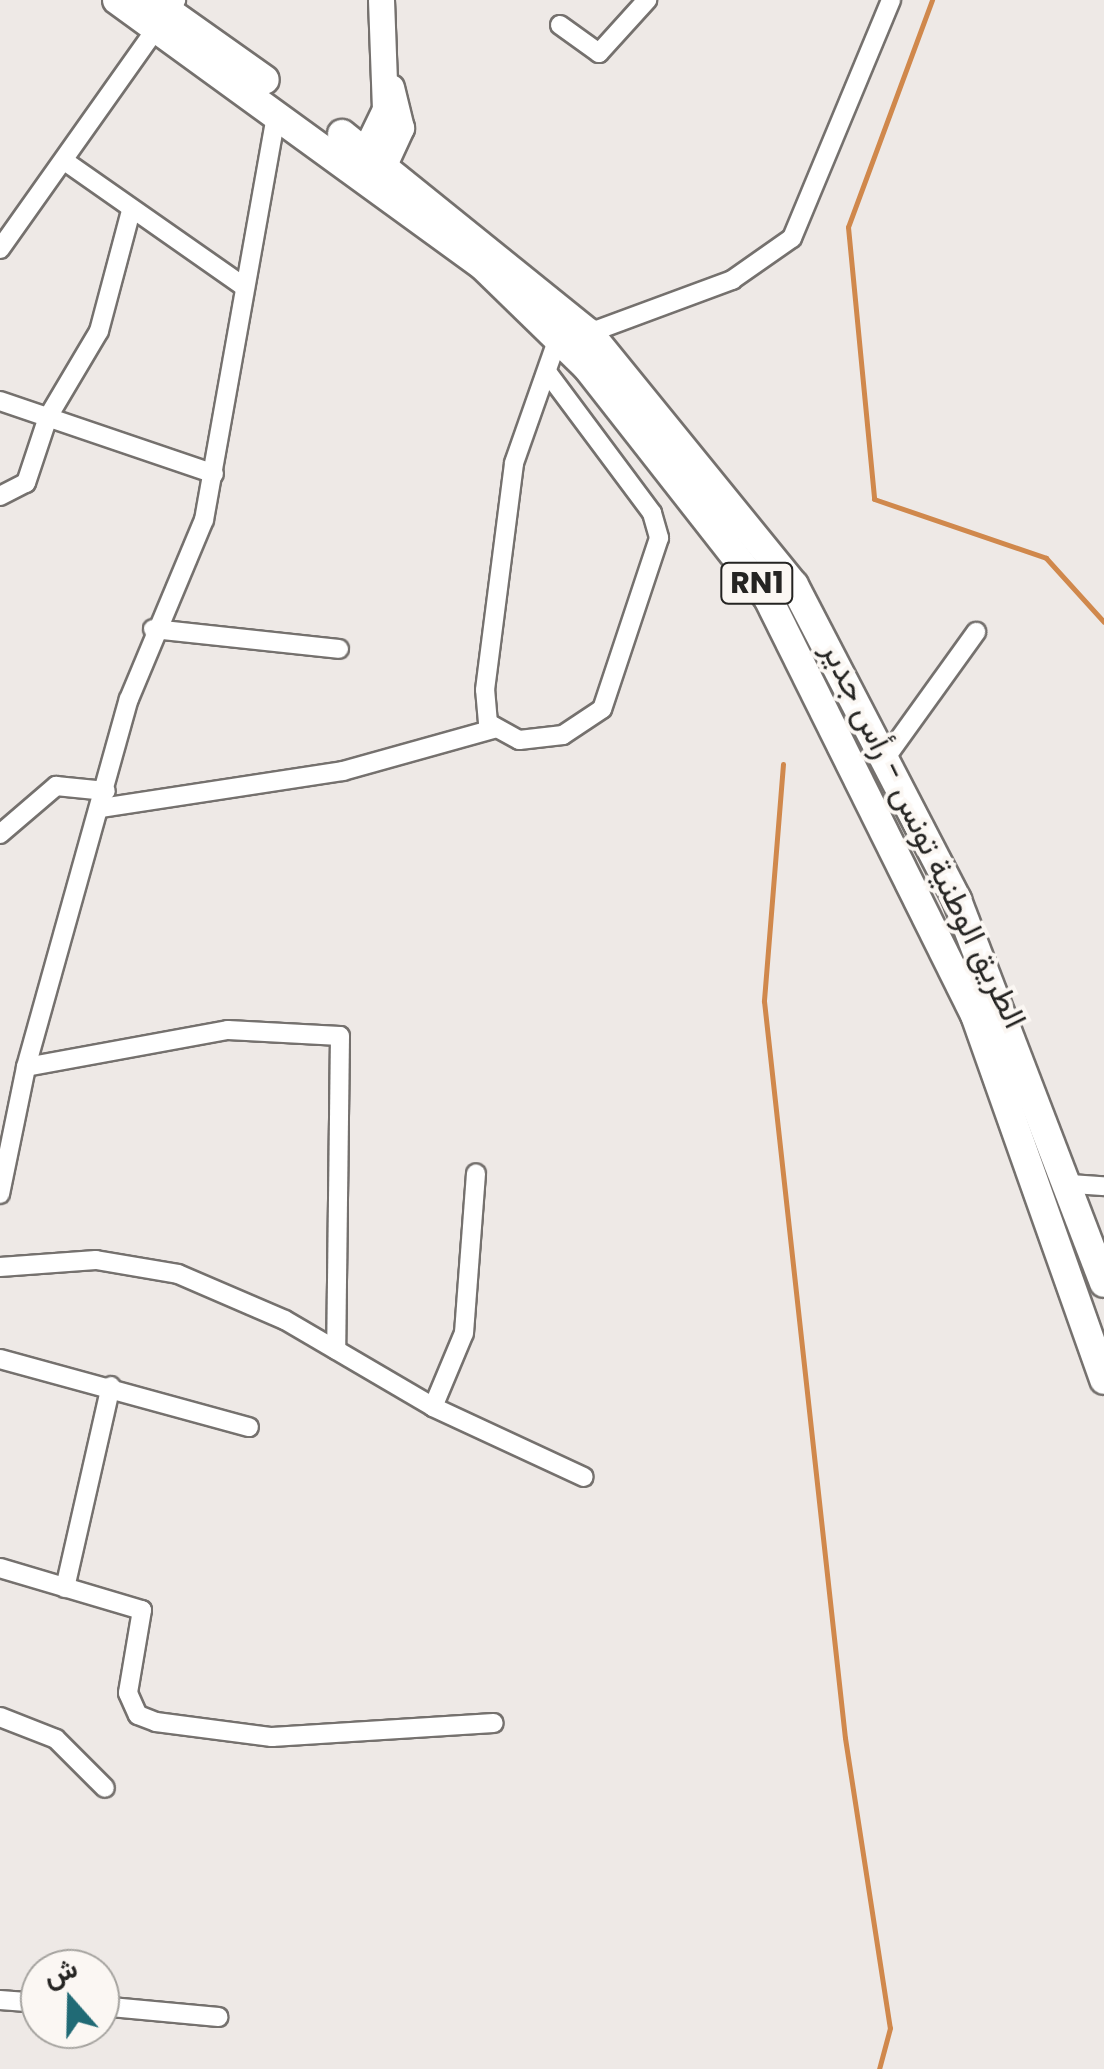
<!DOCTYPE html>
<html>
<head>
<meta charset="utf-8">
<style>
	body { margin:0 }
	#map { position:relative; width:1104px; height:2069px; overflow:hidden; background:#eee9e6; font-family:Poppins,Vazirmatn,sans-serif }
	div>[style] { position:absolute }
	[style*='--x'] { left:calc(var(--x)*1px); top:calc(var(--y)*1px); width:calc(var(--w)*1px); rotate:calc(var(--a)*1deg) }
	.stream>* { height:5px; margin:-2.5px; padding:0 2.5px; transform-origin:2.5px; border-radius:2.5px; background:#d0884c }
	.roads { filter:drop-shadow(2px 0 #75716e) drop-shadow(-2px 0 #75716e) drop-shadow(0 2px #75716e) drop-shadow(0 -2px #75716e) }
	.street>* { height:18px; margin:-9px; padding:0 9px; transform-origin:9px; border-radius:9px; background:#fff }
	.secondary>* { height:25px; margin:-12.5px; padding:0 12.5px; transform-origin:12.5px; border-radius:12.5px; background:#fff }
	.primary>* { height:28px; margin:-14px; padding:0 14px; transform-origin:14px; border-radius:14px; background:#fff }
	span { translate:-50% -50%; white-space:nowrap; text-align:center; line-height:1.15; -webkit-text-stroke:8px #fbf7f3; paint-order:stroke }
	.shield-label span { padding:2px 8px; background:#fbf7f3; border:2px solid; border-radius:8px; -webkit-text-stroke-width:0 }
	.shield-label { font-size:30px; color:#252422; font-weight:700 }
	.street-label { font-size:32px; color:#252422 }
	.north { position:absolute; left:20px; top:1949px; width:100px; height:100px; box-sizing:border-box; background:#fbf7f3; border:2px solid #a5a39f; border-radius:50%; rotate:340deg; font-size:28px; font-weight:700; line-height:40px; text-align:center; color:#252422 }
	.north::after { content:''; display:block; margin:auto; width:35px; height:45px; background:#206a75; clip-path:polygon(50% 0,100% 100%,50% 72%,0 100%) }
</style>
</head>
<body>
<div id="map">
	<div class="stream">
		<i style="--x:932;--y:0;--w:242;--a:110.3"></i>
		<i style="--x:848;--y:227;--w:273;--a:84.5"></i>
		<i style="--x:874;--y:499;--w:182;--a:18.9"></i>
		<i style="--x:1046;--y:558;--w:86;--a:47.8"></i>
		<i style="--x:783;--y:764;--w:238;--a:94.6"></i>
		<i style="--x:764;--y:1001;--w:741;--a:83.73"></i>
		<i style="--x:845;--y:1738;--w:293;--a:81.2"></i>
		<i style="--x:890;--y:2028;--w:42;--a:105"></i>
	</div>
	<div class="roads">
		<div class="street">
			<i style="--x:560;--y:25;--w:48;--a:35.7"></i>
			<i style="--x:599;--y:53;--w:72;--a:-47.8"></i>
			<i style="--x:66;--y:162;--w:216;--a:35"></i>
			<i style="--x:0;--y:249;--w:305;--a:-54.7"></i>
			<i style="--x:589;--y:333;--w:153;--a:-20.3"></i>
			<i style="--x:732;--y:280;--w:73;--a:-35"></i>
			<i style="--x:792;--y:238;--w:258;--a:-67.4"></i>
			<i style="--x:547;--y:372;--w:176;--a:53.3"></i>
			<i style="--x:652;--y:513;--w:26;--a:74"></i>
			<i style="--x:659;--y:538;--w:180;--a:108.4"></i>
			<i style="--x:602;--y:709;--w:47;--a:146.3"></i>
			<i style="--x:563;--y:735;--w:44;--a:173.5"></i>
			<i style="--x:519;--y:740;--w:35;--a:-151"></i>
			<i style="--x:488;--y:723;--w:33;--a:-95"></i>
			<i style="--x:485;--y:690;--w:229;--a:-82.7"></i>
			<i style="--x:514;--y:463;--w:133;--a:-70.6"></i>
			<i style="--x:0;--y:401;--w:226;--a:18.8"></i>
			<i style="--x:0;--y:496;--w:29;--a:-27"></i>
			<i style="--x:26;--y:483;--w:70;--a:-71.6"></i>
			<i style="--x:48;--y:417;--w:100;--a:-59.3"></i>
			<i style="--x:99;--y:331;--w:124;--a:-75.1"></i>
			<i style="--x:153;--y:629;--w:187;--a:6.1"></i>
			<i style="--x:887;--y:756;--w:153;--a:-54.3"></i>
			<i style="--x:101;--y:808;--w:245;--a:-8.7"></i>
			<i style="--x:343;--y:771;--w:156;--a:-15.6"></i>
			<i style="--x:0;--y:834;--w:74;--a:-40.6"></i>
			<i style="--x:56;--y:786;--w:50;--a:5.7"></i>
			<i style="--x:26;--y:1067;--w:205;--a:-10.4"></i>
			<i style="--x:228;--y:1030;--w:112;--a:3.1"></i>
			<i style="--x:340;--y:1036;--w:314;--a:90.7"></i>
			<i style="--x:1072;--y:1184;--w:32;--a:4"></i>
			<i style="--x:0;--y:1194;--w:130;--a:-78.4"></i>
			<i style="--x:26;--y:1067;--w:382;--a:-74.4"></i>
			<i style="--x:129;--y:699;--w:194;--a:-67.3"></i>
			<i style="--x:204;--y:520;--w:415;--a:-79.9"></i>
			<i style="--x:0;--y:1267;--w:96;--a:-4.2"></i>
			<i style="--x:96;--y:1260;--w:83;--a:9.7"></i>
			<i style="--x:178;--y:1274;--w:116;--a:23.3"></i>
			<i style="--x:285;--y:1320;--w:172;--a:30.4"></i>
			<i style="--x:433;--y:1407;--w:166;--a:24.9"></i>
			<i style="--x:0;--y:1359;--w:258;--a:15.3"></i>
			<i style="--x:433;--y:1407;--w:80;--a:-67.3"></i>
			<i style="--x:464;--y:1333;--w:160;--a:-85.7"></i>
			<i style="--x:0;--y:1568;--w:148;--a:16.5"></i>
			<i style="--x:142;--y:1610;--w:84;--a:99.6"></i>
			<i style="--x:128;--y:1693;--w:24;--a:66"></i>
			<i style="--x:138;--y:1715;--w:19;--a:21"></i>
			<i style="--x:156;--y:1722;--w:117;--a:7.4"></i>
			<i style="--x:272;--y:1737;--w:222;--a:-3.6"></i>
			<i style="--x:65;--y:1588;--w:207;--a:-77.2"></i>
			<i style="--x:0;--y:1717;--w:60;--a:21.4"></i>
			<i style="--x:56;--y:1739;--w:69;--a:45"></i>
			<i style="--x:0;--y:2000;--w:40;--a:4.3"></i>
			<i style="--x:100;--y:2006;--w:119;--a:5.3"></i>
		</div>
		<div class="secondary">
			<i style="--x:357;--y:167;--w:64;--a:-64.2"></i>
			<i style="--x:385;--y:109;--w:109;--a:-92.1"></i>
			<i style="--x:376;--y:182;--w:60;--a:-65.2"></i>
			<i style="--x:401;--y:128;--w:42;--a:-103.7"></i>
		</div>
		<div class="primary">
			<i style="--x:117;--y:0;--w:452;--a:36"></i>
			<i style="--x:483;--y:266;--w:144;--a:44.2"></i>
			<i style="--x:586;--y:366;--w:295;--a:51.9"></i>
			<i style="--x:768;--y:598;--w:466;--a:63.6"></i>
			<i style="--x:975;--y:1015;--w:387;--a:70.5"></i>
			<i style="--x:152;--y:0;--w:138;--a:35.3"></i>
			<i style="--x:342;--y:134;--w:317;--a:38.9"></i>
			<i style="--x:589;--y:333;--w:325;--a:50.9"></i>
			<i style="--x:794;--y:585;--w:355;--a:62.6"></i>
			<i style="--x:957;--y:900;--w:410;--a:69"></i>
		</div>
	</div>
	<div class="shield-label">
		<span style="left:757px;top:583px">RN1</span>
	</div>
	<div class="street-label">
		<span style="left:924px;top:835px;rotate:64deg">الطريق الوطنية تونس - رأس جدير</span>
	</div>
	<div class="north">ش</div>
</div>
</body>
</html>
